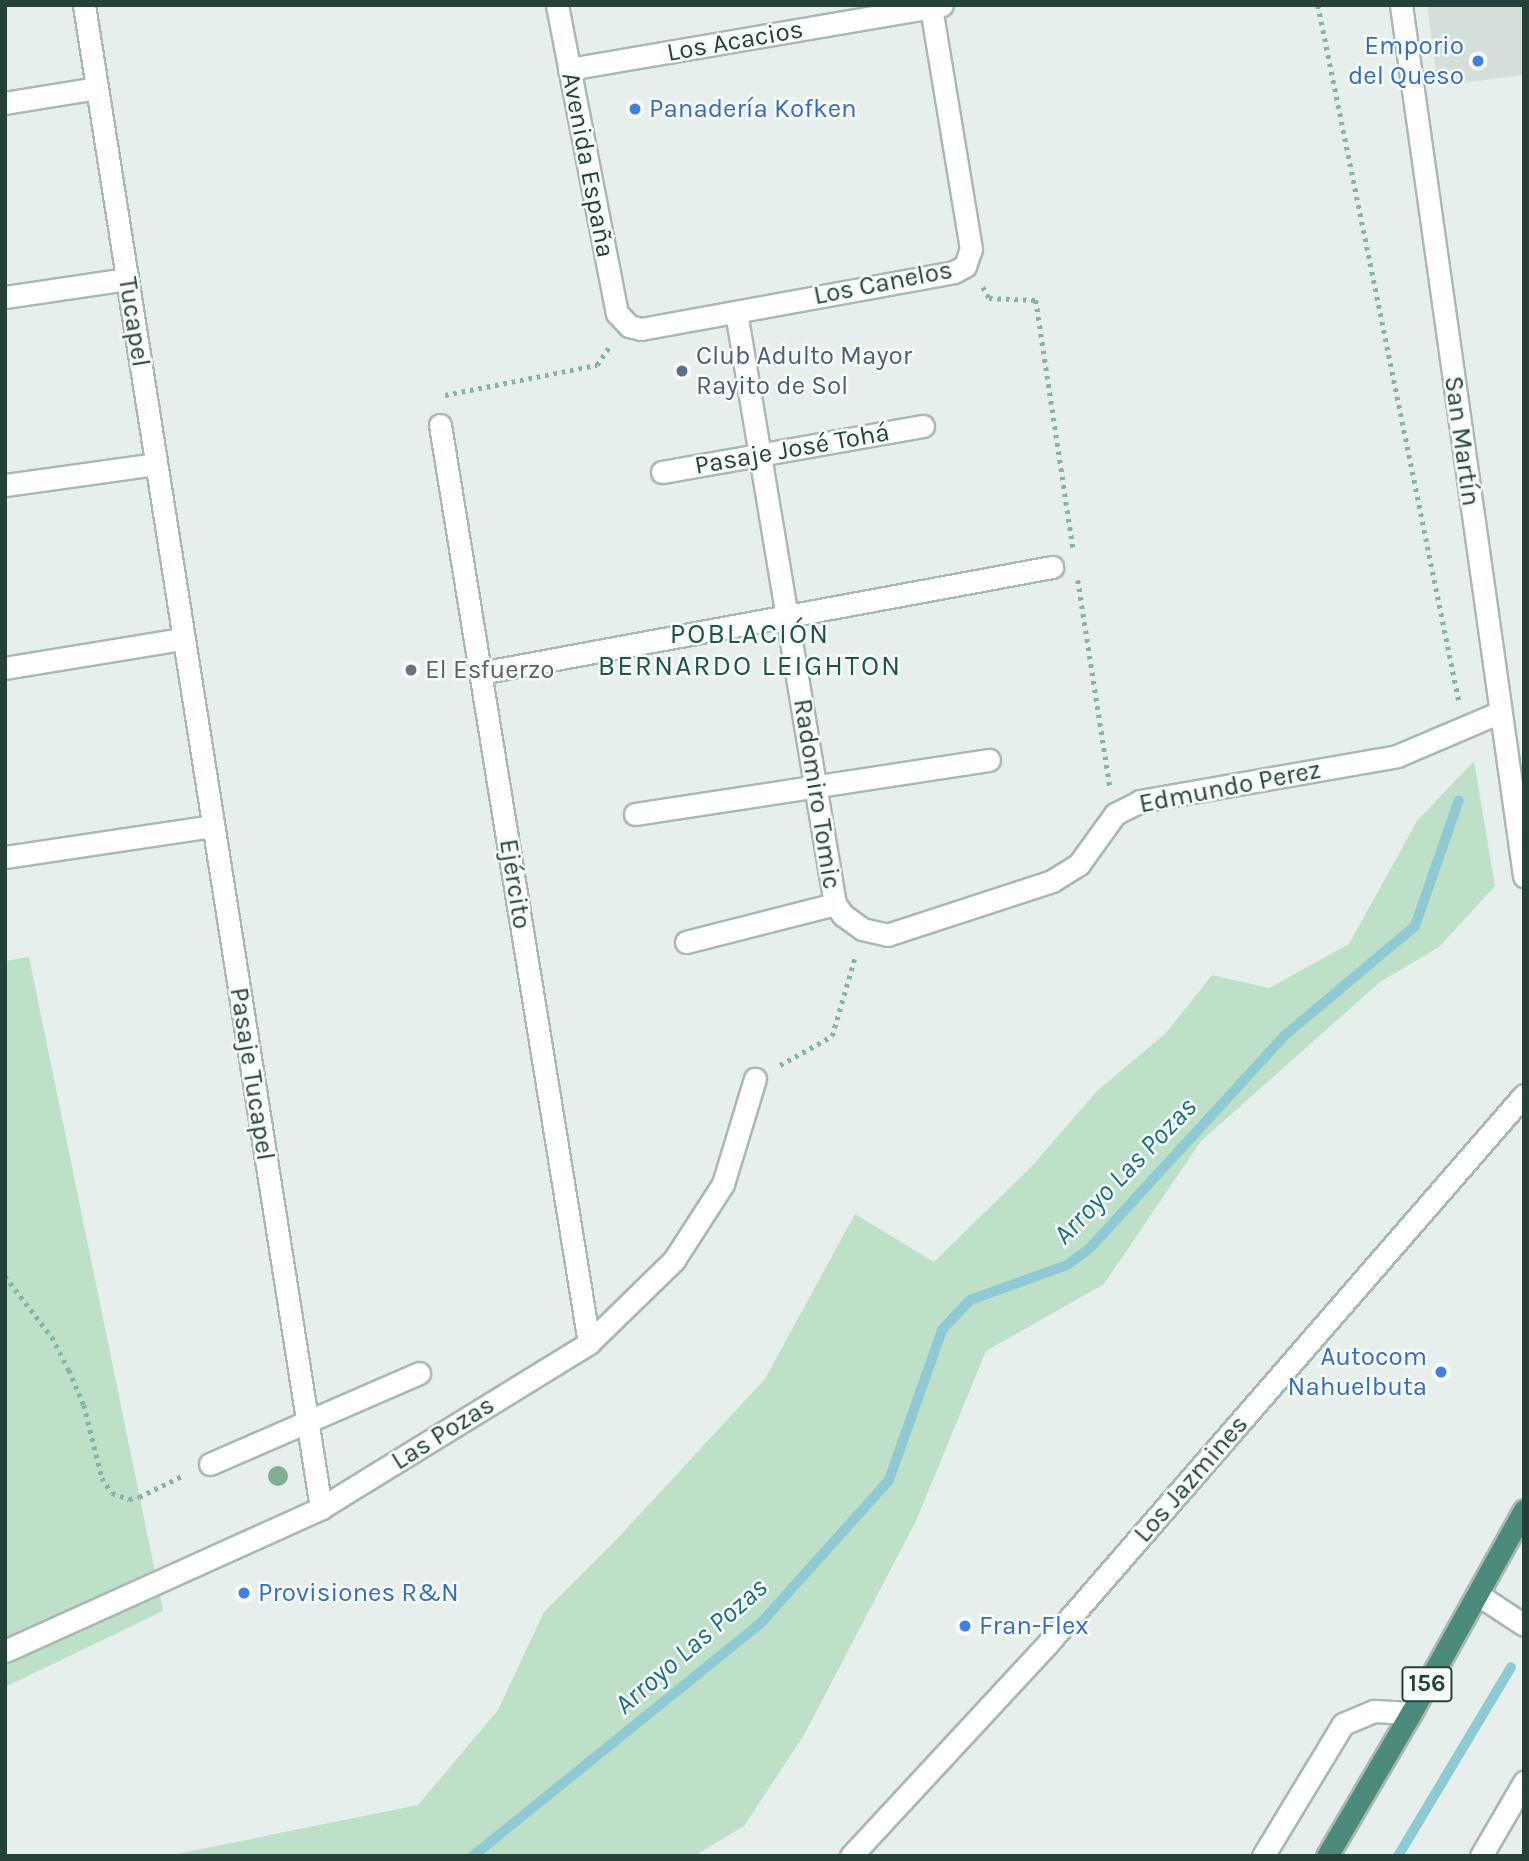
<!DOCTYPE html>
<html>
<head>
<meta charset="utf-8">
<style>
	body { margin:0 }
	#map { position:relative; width:1529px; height:1861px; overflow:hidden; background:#e6efeb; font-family:Karla,sans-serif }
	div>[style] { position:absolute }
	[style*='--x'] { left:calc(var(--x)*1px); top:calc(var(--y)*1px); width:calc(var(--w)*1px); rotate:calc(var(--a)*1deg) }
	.built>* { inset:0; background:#d4dfda }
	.green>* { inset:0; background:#bfe0c8 }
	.stream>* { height:10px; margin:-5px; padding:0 5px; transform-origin:5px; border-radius:5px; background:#8ec9d4 }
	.path>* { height:4.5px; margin-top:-2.25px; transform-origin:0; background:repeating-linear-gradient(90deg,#86b3a5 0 3.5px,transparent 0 8.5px) }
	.roads { filter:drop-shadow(2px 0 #a8b8b2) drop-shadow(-2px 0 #a8b8b2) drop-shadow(0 2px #a8b8b2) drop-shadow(0 -2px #a8b8b2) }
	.minor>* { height:21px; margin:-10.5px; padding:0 10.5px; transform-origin:10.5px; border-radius:10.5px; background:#fff }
	.tertiary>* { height:21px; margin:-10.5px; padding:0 10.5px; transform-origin:10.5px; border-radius:10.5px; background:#fff }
	.trunk>* { height:21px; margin:-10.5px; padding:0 10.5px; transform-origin:10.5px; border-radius:10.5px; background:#4c8a7c }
	.trees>* { width:20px; height:20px; margin:-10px; border-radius:50%; background:#80af93 }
	.dots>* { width:19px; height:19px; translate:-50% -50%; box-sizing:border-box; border:4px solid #f7fbf9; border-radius:50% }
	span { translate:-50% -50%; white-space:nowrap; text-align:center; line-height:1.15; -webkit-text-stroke:5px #f7fbf9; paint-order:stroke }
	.shield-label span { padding:2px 5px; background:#f7fbf9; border:2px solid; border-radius:5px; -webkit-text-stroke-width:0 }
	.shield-label { font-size:24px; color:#24423a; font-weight:700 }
	.street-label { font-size:26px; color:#24423a }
	.shop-label { font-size:26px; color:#366cbe }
	.right { translate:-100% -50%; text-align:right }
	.left { translate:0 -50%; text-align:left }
	.service-label { font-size:26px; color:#4e5e75 }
	.worship-label { font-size:26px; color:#5b616d }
	.neighbourhood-label { font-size:28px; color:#1f5548; letter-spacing:2px }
	.water-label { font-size:28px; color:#1c6f80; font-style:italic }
	.frame { position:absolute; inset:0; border:7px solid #24423a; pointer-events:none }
</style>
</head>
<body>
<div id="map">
	<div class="built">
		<i style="clip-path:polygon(1427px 5px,1524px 5px,1524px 75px,1438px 86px)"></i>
	</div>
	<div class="green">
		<i style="clip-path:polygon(1474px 761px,1495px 886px,1439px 947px,1380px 982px,1201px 1141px,1104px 1284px,986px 1351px,916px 1521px,804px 1735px,744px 1826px,694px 1856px,167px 1856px,418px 1805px,498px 1710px,544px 1612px,616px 1540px,765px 1379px,855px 1214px,934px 1262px,1033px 1165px,1097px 1091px,1166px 1033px,1212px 975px,1269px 988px,1349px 944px,1417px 821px)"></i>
		<i style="clip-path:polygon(29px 957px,163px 1611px,5px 1687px,5px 961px)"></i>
	</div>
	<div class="stream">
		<i style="--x:473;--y:1856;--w:369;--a:-39"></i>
		<i style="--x:760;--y:1624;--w:193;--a:-48.1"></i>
		<i style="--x:889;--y:1480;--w:159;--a:-70.5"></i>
		<i style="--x:942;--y:1330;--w:41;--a:-47"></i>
		<i style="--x:970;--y:1300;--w:103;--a:-19.8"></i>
		<i style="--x:1067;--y:1265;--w:27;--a:-36"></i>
		<i style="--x:1089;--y:1249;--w:289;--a:-47.5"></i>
		<i style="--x:1284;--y:1036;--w:171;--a:-40"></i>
		<i style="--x:1415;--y:926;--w:133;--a:-70.8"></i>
		<i style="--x:1398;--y:1856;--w:220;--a:-59.1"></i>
	</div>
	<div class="path">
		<i style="--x:1318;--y:5;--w:710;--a:78.55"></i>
		<i style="--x:983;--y:287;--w:13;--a:61"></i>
		<i style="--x:989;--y:298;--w:47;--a:2.4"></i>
		<i style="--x:1036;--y:300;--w:250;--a:81.5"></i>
		<i style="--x:445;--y:395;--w:155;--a:-11.2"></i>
		<i style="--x:597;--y:365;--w:22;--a:-56"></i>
		<i style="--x:1078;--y:580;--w:208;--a:81.2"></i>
		<i style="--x:780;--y:1065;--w:60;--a:-29.1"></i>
		<i style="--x:832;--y:1036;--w:82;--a:-73.8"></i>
		<i style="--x:5;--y:1276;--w:77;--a:52.4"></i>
		<i style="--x:52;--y:1337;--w:37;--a:63"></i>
		<i style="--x:69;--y:1370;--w:38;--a:67"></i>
		<i style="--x:84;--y:1405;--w:75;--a:76.1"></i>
		<i style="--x:102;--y:1478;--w:18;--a:56"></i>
		<i style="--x:112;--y:1493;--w:18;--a:19"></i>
		<i style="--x:129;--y:1499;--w:10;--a:-11"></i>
		<i style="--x:139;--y:1497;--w:50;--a:-26.1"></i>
	</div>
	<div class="roads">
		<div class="minor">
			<i style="--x:84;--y:5;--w:1522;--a:81.04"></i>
			<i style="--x:557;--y:5;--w:314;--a:79"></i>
			<i style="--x:617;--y:313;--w:18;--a:47"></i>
			<i style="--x:629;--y:326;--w:12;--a:14"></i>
			<i style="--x:641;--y:329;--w:318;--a:-10.3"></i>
			<i style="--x:954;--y:272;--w:13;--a:-29"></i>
			<i style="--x:965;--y:266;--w:18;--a:-71"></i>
			<i style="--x:971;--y:249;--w:245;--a:-99.4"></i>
			<i style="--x:569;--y:69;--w:378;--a:-9.7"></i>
			<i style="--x:5;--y:103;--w:93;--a:-9.3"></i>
			<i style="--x:5;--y:297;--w:123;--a:-8.4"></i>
			<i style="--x:736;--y:312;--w:600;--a:80.51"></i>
			<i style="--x:835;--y:904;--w:14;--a:54"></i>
			<i style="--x:843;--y:915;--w:24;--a:36"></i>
			<i style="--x:862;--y:929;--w:26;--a:13"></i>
			<i style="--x:887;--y:935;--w:174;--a:-18.1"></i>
			<i style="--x:1052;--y:881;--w:32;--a:-32"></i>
			<i style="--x:1079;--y:864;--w:62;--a:-54.2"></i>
			<i style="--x:1115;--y:814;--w:28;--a:-27"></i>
			<i style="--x:1140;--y:801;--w:261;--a:-9.9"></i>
			<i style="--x:1397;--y:756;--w:112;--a:-23.1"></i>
			<i style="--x:440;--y:425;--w:930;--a:80.78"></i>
			<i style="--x:662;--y:472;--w:265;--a:-10"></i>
			<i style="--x:5;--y:485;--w:152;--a:-7.9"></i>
			<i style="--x:5;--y:668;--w:180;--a:-9.3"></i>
			<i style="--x:480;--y:673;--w:582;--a:-10.5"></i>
			<i style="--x:635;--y:814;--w:358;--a:-8.7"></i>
			<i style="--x:5;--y:857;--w:209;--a:-8.5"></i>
			<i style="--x:686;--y:942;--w:154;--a:-14.3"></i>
			<i style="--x:210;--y:1464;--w:228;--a:-23.5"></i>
			<i style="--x:1477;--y:1594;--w:56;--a:33.4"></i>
			<i style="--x:5;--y:1651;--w:347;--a:-24.3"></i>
			<i style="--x:321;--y:1508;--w:315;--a:-31.6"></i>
			<i style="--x:589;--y:1343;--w:119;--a:-44.3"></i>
			<i style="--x:674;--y:1260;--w:90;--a:-57.2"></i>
			<i style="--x:723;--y:1184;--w:110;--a:-73.1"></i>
			<i style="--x:851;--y:1856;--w:292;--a:-47.2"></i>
			<i style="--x:1049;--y:1642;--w:724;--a:-49.03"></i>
			<i style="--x:1263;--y:1856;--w:154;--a:-58.8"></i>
			<i style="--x:1343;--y:1724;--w:34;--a:-23"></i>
			<i style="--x:1374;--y:1711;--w:37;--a:3"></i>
			<i style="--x:1481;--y:1856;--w:86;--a:-59.8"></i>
		</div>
		<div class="tertiary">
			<i style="--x:1401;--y:5;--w:880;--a:81.96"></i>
		</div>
		<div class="trunk">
			<i style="--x:1327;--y:1856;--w:166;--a:-59.6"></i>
			<i style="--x:1411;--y:1713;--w:232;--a:-60.9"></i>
		</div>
	</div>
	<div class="trees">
		<i style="left:278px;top:1476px"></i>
	</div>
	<div class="dots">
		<i style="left:1478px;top:61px;background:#3f7fe0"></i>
		<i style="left:635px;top:109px;background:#3f7fe0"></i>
		<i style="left:682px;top:371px;background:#5c6f8a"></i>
		<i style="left:411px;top:670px;background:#6b7280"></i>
		<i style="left:1441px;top:1372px;background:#3f7fe0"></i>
		<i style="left:244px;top:1593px;background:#3f7fe0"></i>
		<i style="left:965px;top:1626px;background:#3f7fe0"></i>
	</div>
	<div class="shield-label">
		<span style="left:1427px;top:1684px">156</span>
	</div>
	<div class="street-label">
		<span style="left:735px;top:41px;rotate:-10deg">Los Acacios</span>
		<span style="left:588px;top:165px;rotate:79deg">Avenida España</span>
		<span style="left:883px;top:283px;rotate:-11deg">Los Canelos</span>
		<span style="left:134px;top:322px;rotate:81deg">Tucapel</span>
		<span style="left:1462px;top:441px;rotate:82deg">San Martín</span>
		<span style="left:792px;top:449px;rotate:-10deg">Pasaje José Tohá</span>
		<span style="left:1230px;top:787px;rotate:-11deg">Edmundo Perez</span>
		<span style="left:817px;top:794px;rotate:81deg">Radomiro Tomic</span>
		<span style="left:515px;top:884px;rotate:81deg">Ejército</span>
		<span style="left:252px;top:1074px;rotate:81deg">Pasaje Tucapel</span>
		<span style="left:443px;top:1433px;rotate:-32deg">Las Pozas</span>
		<span style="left:1191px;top:1479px;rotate:-49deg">Los Jazmines</span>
	</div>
	<div class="shop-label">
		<span class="right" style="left:1464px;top:61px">Emporio<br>del Queso</span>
		<span class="left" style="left:649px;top:109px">Panadería Kofken</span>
		<span class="right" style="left:1427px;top:1372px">Autocom<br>Nahuelbuta</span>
		<span class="left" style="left:258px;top:1593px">Provisiones R&amp;N</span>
		<span class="left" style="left:979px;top:1626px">Fran-Flex</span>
	</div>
	<div class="service-label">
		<span class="left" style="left:696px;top:371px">Club Adulto Mayor<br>Rayito de Sol</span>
	</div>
	<div class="worship-label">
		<span class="left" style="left:425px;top:670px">El Esfuerzo</span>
	</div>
	<div class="neighbourhood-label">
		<span style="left:750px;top:650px">POBLACIÓN<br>BERNARDO LEIGHTON</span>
	</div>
	<div class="water-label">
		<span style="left:1125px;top:1171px;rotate:-46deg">Arroyo Las Pozas</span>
		<span style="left:691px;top:1646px;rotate:-41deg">Arroyo Las Pozas</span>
	</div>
	<div class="frame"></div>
</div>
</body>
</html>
